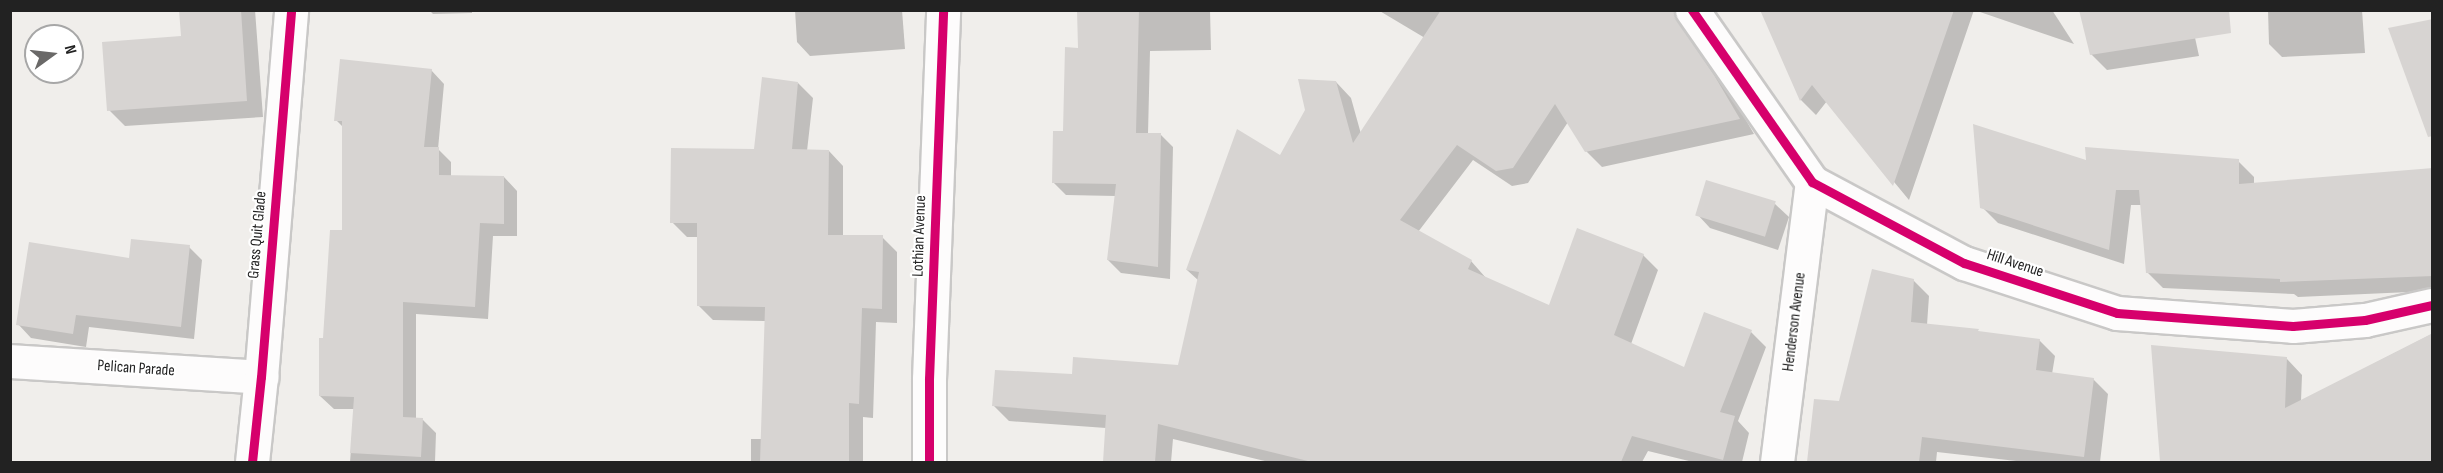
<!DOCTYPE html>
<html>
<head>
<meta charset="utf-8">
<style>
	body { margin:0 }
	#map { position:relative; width:2443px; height:473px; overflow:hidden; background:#f0eeeb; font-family:"Sofia Sans Condensed",sans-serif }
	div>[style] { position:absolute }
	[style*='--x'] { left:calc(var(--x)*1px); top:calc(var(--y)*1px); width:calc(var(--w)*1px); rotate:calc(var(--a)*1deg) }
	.shadow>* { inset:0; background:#0003 }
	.building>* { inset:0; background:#d7d4d2; transform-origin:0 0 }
	.roads { filter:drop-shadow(2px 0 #c9c8c7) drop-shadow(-2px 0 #c9c8c7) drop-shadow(0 2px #c9c8c7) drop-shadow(0 -2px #c9c8c7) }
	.minor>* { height:33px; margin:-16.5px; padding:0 16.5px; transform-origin:16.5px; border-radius:16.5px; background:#fdfcfc }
	.cycleway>* { height:9px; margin:-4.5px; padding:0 4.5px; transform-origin:4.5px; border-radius:4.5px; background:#d6006c }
	span { translate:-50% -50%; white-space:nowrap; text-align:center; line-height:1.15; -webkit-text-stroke:4.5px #fff; paint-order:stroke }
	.street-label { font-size:16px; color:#222 }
	.frame { position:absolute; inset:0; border:12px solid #222; pointer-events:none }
	.north { position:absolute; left:24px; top:24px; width:60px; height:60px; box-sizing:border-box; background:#fff; border:2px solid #a7a7a7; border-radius:50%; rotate:75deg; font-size:16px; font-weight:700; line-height:24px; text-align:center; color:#222 }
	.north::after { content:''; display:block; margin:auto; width:21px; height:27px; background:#6a6968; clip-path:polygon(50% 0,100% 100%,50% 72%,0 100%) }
</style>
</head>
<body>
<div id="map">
	<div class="shadow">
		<i style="clip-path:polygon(181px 10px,255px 10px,263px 117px,125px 126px,109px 110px,182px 38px)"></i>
		<i style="clip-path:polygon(429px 10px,472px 10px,472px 13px,433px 14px)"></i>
		<i style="clip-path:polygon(795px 10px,902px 10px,905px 49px,810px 56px,797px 42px)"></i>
		<i style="clip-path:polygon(1078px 10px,1210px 10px,1211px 50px,1150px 51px,1148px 134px,1161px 135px,1173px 147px,1170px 279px,1121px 273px,1108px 260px,1116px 196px,1066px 195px,1053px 182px,1080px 50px)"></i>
		<i style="clip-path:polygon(1378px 10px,1682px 10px,1754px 134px,1602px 167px,1586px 151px,1568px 122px,1528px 183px,1512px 186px,1473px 160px,1418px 232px,1471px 261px,1486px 278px,1550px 307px,1643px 255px,1658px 270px,1631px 344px,1684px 369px,1751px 332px,1766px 347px,1738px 421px,1749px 433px,1742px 462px,1693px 462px,1648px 451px,1642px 462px,1269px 462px,1173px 439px,1171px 462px,1104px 462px,1106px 428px,1009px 421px,994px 406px,1073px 376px,1179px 367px,1199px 281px,1187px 270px,1281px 157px,1336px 82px,1351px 98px,1361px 134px,1425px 38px)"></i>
		<i style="clip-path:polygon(1762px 10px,1974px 10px,1909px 200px,1827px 101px,1816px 115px,1801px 100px)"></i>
		<i style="clip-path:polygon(1979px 10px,2052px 10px,2074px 44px,1980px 12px)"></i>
		<i style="clip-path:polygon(2189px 10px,2199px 56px,2107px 70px,2091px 54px)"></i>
		<i style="clip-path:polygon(2268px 10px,2362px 10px,2365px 53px,2282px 57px,2269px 44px)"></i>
		<i style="clip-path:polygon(431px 70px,444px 84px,438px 149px,451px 162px,451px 177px,504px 177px,517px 191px,517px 236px,493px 236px,488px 319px,416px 314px,416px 419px,423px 420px,436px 433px,435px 462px,350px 462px,354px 409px,334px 409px,320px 396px,325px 340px,344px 232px,344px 128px,336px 120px)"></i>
		<i style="clip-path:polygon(798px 83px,813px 98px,807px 151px,829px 151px,843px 166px,843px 237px,882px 237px,897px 252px,897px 323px,876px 322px,873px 418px,863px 417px,863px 462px,751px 462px,751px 439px,762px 439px,766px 321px,713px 320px,698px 305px,699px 237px,687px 237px,672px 222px,755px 150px)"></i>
		<i style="clip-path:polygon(2238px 161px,2254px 177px,2254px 184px,2432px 170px,2432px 291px,2298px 297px,2294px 294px,2163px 288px,2147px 272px,2142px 205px,2131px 205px,2124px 264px,1998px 223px,1982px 207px,2088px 162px)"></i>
		<i style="clip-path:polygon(1775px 204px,1789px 217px,1778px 250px,1710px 228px,1697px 214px)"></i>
		<i style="clip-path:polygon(189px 247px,202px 260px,194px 339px,89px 327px,86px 347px,31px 338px,18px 324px,130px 260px)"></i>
		<i style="clip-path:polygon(1913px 280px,1929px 296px,1927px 325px,2039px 340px,2055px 356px,2052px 374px,2093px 379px,2108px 394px,2100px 462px,2025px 462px,1937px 452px,1936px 462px,1808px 462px,1815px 402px,1841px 403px)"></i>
		<i style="clip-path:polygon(2432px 334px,2432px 462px,2162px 462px,2153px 346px,2287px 359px,2302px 375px,2301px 401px)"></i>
	</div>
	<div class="building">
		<i style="clip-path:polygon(179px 10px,241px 10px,247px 101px,107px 111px,102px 42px,181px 36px)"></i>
		<i style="clip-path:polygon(1077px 10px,1139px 10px,1136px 133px,1161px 133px,1158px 267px,1107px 260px,1116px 184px,1052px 183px,1053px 131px,1063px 131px,1065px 47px,1078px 48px)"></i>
		<i style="clip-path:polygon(1441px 10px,1673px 10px,1677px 21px,1714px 75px,1740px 119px,1585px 152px,1555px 104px,1513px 168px,1496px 171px,1457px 145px,1400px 220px,1472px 260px,1468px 269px,1549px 305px,1577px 228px,1644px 254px,1614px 335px,1684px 367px,1704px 312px,1752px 330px,1720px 412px,1735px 416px,1723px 460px,1632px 436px,1621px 462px,1312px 462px,1158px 424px,1155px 462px,1103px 462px,1106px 415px,992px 406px,995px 370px,1072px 374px,1073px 357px,1178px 365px,1199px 272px,1186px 270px,1237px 129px,1280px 155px,1305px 110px,1298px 79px,1336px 81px,1353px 143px)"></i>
		<i style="clip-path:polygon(1760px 10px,1954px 10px,1893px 186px,1812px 85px,1800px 101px)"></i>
		<i style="clip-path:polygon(2079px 10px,2229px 10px,2231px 33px,2090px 55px)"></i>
		<i style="clip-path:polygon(2433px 19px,2433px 136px,2428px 137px,2388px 28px)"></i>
		<i style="clip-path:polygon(340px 59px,432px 69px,424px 147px,439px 147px,439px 175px,504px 176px,504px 224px,480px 223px,475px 307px,403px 302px,403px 417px,423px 418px,421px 457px,350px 453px,354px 397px,319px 396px,319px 338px,323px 338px,330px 230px,342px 230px,342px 121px,334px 121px)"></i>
		<i style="clip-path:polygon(762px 77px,798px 82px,792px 149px,829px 150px,828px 235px,883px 235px,882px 309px,862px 308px,859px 404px,849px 403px,849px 462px,760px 462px,765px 307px,697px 306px,697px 223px,670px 223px,671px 148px,754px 149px)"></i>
		<i style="clip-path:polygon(1973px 124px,2086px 160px,2085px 147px,2239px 159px,2239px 184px,2433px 168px,2433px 276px,2280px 282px,2280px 279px,2146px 273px,2139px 190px,2116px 190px,2109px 250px,1980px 208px)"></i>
		<i style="left:1706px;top:180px;width:73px;height:37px;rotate:17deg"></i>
		<i style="clip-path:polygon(131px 239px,190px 245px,181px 327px,76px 315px,73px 334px,16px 325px,29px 242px,129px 258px)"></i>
		<i style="clip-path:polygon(1872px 269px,1914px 279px,1911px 322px,1979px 329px,1978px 331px,2040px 339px,2036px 370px,2094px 378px,2084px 457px,1922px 437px,1919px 462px,1807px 462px,1814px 399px,1839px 401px)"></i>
		<i style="clip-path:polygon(2433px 333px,2433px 462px,2160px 462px,2151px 345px,2287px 357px,2285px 408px)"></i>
	</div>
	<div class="roads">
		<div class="minor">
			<i style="--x:1692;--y:10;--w:210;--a:55.1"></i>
			<i style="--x:1812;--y:182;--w:172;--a:28.1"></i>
			<i style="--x:1964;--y:263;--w:161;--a:18.1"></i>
			<i style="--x:2117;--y:313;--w:176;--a:4.2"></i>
			<i style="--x:2293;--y:326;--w:72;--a:-4.8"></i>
			<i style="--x:2365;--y:320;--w:69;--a:-12.6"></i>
			<i style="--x:10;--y:361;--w:252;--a:3.6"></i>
			<i style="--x:252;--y:462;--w:85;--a:-84"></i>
			<i style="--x:261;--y:377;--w:368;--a:-85.3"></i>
			<i style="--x:929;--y:462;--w:83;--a:-90"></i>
			<i style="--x:929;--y:379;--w:369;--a:-87.8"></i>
			<i style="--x:1777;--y:462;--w:282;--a:-82.9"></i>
		</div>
	</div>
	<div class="cycleway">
		<i style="--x:1692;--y:10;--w:210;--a:55.1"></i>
		<i style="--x:1812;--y:182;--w:172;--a:28.1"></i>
		<i style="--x:1964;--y:263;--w:161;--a:18.1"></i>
		<i style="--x:2117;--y:313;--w:176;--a:4.2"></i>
		<i style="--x:2293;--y:326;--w:72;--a:-4.8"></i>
		<i style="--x:2365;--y:320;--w:69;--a:-12.6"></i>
		<i style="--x:252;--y:462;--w:85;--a:-84"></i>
		<i style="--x:261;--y:377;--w:368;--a:-85.3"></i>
		<i style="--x:929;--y:462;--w:83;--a:-90"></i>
		<i style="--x:929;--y:379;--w:369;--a:-87.8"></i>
	</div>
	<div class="street-label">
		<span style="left:258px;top:235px;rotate:-85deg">Grass Quit Glade</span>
		<span style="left:920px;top:236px;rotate:-88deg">Lothian Avenue</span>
		<span style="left:2015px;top:264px;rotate:18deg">Hill Avenue</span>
		<span style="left:1795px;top:322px;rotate:-83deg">Henderson Avenue</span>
		<span style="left:136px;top:369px;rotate:4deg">Pelican Parade</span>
	</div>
	<div class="frame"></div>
	<div class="north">N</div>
</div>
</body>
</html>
